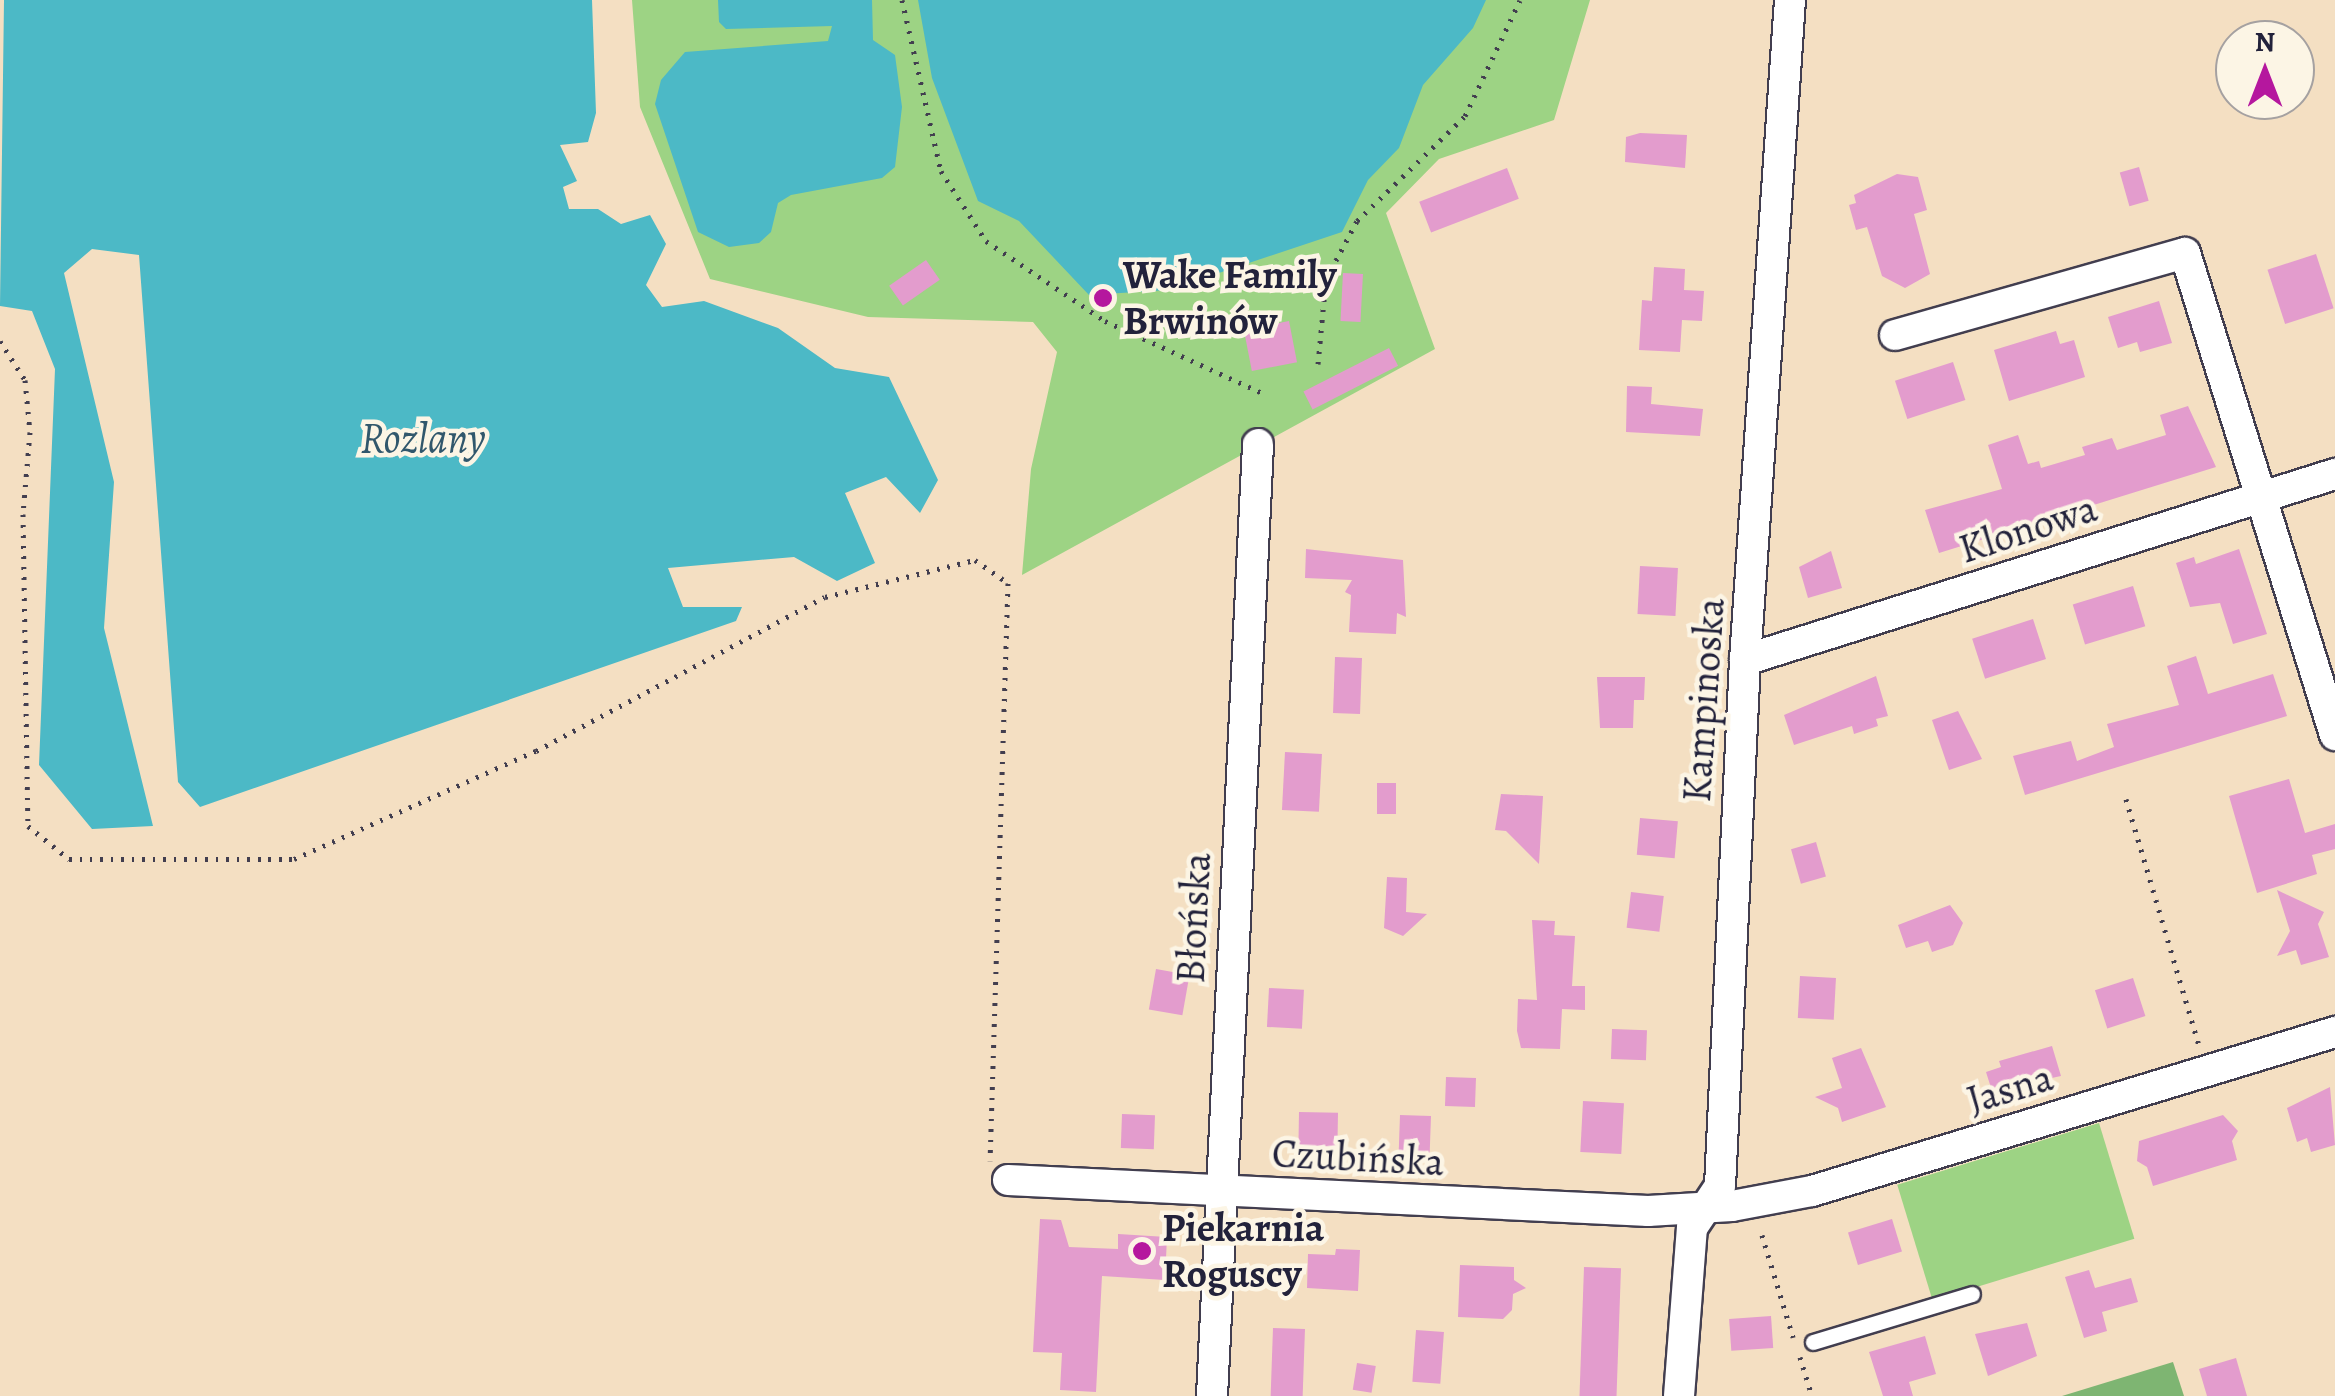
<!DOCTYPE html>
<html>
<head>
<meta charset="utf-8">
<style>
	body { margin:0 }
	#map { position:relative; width:2335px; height:1396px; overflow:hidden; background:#f4dfc2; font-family:Alegreya,serif }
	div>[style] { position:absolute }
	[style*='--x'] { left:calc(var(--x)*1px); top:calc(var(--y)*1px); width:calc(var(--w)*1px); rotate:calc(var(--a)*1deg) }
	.green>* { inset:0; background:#9dd384; transform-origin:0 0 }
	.forest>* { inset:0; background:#7eb572 }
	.water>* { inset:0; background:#4cb9c6 }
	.building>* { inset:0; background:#e39ccd; transform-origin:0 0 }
	.path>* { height:5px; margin-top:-2.5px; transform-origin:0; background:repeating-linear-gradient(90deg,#423e4f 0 2.5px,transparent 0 10.5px) }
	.roads { filter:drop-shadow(2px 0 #423e4f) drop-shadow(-2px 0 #423e4f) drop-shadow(0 2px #423e4f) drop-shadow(0 -2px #423e4f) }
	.lane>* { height:15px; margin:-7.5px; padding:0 7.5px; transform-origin:7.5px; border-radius:7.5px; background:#fff }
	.street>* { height:30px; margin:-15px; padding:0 15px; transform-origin:15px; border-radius:15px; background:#fff }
	.dots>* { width:28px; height:28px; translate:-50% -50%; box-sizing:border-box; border:5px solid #fcf5e5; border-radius:50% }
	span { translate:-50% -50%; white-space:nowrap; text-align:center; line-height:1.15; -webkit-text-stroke:9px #fcf5e5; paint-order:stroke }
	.poi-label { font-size:40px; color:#22223b; font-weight:700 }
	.left { translate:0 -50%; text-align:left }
	.street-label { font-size:40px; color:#22223b }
	.water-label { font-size:42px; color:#31576c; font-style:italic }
	.north { position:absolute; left:2215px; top:20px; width:100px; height:100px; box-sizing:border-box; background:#fcf5e5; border:2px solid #a5a1a1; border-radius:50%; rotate:0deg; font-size:28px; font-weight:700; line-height:40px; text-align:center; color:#22223b }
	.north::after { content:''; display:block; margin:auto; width:35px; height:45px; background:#b5179e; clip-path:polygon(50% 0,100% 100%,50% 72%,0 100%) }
</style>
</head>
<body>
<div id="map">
	<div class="green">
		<i style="clip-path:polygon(632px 0,1590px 0,1554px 120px,1439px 159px,1386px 213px,1435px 349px,1022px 575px,1031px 469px,1057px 352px,1033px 322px,868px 317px,710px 279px,640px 107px)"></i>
		<i style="left:2099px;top:1123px;width:121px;height:211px;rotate:73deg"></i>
	</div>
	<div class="forest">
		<i style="clip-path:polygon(2173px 1362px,2184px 1396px,2062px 1396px)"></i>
	</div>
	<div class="water">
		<i style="clip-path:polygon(4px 0,592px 0,596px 113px,588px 142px,560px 145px,577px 181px,563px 187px,569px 209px,598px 209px,621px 224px,650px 215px,666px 244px,646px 285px,662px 307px,704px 301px,778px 328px,835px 368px,889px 377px,938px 480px,920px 513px,886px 477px,845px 493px,875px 563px,837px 581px,794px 557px,668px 568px,683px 607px,742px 607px,736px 621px,200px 807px,178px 782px,139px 255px,92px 249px,64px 273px,114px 482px,104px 628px,153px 826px,92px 829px,39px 765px,55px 369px,32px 311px,0 306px)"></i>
		<i style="clip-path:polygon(718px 0,872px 0,873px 40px,895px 55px,902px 107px,895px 167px,882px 178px,791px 195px,778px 203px,771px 232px,759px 243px,729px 247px,698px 232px,655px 104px,661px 80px,685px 52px,828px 41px,832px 26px,726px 29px,719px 22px)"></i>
		<i style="clip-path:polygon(918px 0,1486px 0,1473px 28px,1423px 85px,1399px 148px,1368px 180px,1342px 232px,1168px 290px,1089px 295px,1019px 221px,978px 201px,932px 78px)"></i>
	</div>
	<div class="building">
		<i style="clip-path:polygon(1640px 133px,1687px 135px,1685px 168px,1625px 162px,1626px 137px)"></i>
		<i style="left:2139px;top:167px;width:35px;height:20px;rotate:74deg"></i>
		<i style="left:1507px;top:168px;width:33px;height:94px;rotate:69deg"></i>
		<i style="clip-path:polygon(1897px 174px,1918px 177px,1927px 210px,1914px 214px,1930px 274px,1905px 288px,1882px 276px,1867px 227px,1856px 230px,1849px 205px,1856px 203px,1854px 195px)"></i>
		<i style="left:2316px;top:254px;width:57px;height:51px;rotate:72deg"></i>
		<i style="left:926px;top:260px;width:24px;height:45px;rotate:55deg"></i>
		<i style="clip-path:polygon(1654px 267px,1685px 269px,1684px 290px,1704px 291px,1702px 321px,1682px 320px,1680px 352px,1639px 350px,1642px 300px,1652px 301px)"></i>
		<i style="left:1343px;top:273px;width:20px;height:48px;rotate:3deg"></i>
		<i style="clip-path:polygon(2159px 301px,2172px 343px,2140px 352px,2137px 342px,2118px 348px,2108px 317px)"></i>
		<i style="left:1289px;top:321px;width:42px;height:46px;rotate:79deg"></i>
		<i style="clip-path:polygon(2056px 331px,2060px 344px,2074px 340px,2085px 377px,2009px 401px,1994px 350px)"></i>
		<i style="left:1389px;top:348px;width:20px;height:96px;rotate:63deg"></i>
		<i style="left:1953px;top:362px;width:40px;height:61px;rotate:72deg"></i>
		<i style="clip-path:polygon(1627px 386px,1652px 387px,1651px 404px,1703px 409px,1700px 436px,1626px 432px)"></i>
		<i style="clip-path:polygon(2188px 406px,2216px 467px,1939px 553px,1925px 510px,2002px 489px,1988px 445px,2018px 435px,2028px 464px,2039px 461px,2041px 468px,2085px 455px,2082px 447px,2112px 438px,2117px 450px,2166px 435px,2160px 415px)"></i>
		<i style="clip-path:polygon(1306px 549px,1403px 560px,1406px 617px,1397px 613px,1396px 634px,1349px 632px,1351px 595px,1345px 592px,1352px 580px,1305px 578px)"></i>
		<i style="clip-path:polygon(2239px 549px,2267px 634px,2233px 644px,2220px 603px,2190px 607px,2176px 563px,2194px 557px,2196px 564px)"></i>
		<i style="clip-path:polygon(1831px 551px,1842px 588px,1808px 598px,1799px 567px)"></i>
		<i style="left:1640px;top:566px;width:38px;height:48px;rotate:3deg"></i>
		<i style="left:2133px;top:586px;width:42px;height:63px;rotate:73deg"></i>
		<i style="left:2033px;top:619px;width:42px;height:64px;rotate:72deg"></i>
		<i style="clip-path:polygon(2196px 656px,2208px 694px,2273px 674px,2287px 716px,2025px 795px,2013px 756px,2071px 741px,2077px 761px,2114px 747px,2107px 724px,2179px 705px,2167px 666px)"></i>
		<i style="left:1335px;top:657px;width:27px;height:56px;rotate:2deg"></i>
		<i style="clip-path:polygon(1876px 676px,1888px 716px,1876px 719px,1878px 726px,1854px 734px,1852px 726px,1794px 745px,1784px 715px)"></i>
		<i style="clip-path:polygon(1597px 677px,1645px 677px,1644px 700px,1634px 700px,1633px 728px,1600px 728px)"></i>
		<i style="clip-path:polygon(1958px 711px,1982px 759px,1949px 770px,1932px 720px)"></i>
		<i style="left:1285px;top:752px;width:37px;height:58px;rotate:3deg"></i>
		<i style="clip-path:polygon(2289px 779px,2305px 833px,2335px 824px,2335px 849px,2312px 855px,2317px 874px,2257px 893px,2229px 796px)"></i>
		<i style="left:1377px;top:783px;width:19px;height:31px"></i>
		<i style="clip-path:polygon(1501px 794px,1543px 796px,1539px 864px,1506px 831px,1495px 830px)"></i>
		<i style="left:1640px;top:818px;width:38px;height:37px;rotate:5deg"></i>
		<i style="left:1816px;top:842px;width:36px;height:26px;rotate:74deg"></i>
		<i style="clip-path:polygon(1387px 877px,1407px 878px,1406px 912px,1427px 914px,1403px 936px,1384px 928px)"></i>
		<i style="clip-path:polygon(2277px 890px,2324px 912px,2318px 924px,2329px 957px,2301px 965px,2296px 950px,2277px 956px,2290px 931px)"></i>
		<i style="left:1631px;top:892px;width:33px;height:36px;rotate:7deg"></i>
		<i style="clip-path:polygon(1950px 905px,1963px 923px,1953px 945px,1932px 952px,1928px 941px,1906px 948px,1898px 925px)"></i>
		<i style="clip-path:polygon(1532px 920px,1555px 921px,1554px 935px,1575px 936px,1572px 986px,1585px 986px,1585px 1010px,1562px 1009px,1560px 1049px,1521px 1048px,1517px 1031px,1518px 999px,1537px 1000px)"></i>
		<i style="left:1156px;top:969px;width:34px;height:41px;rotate:10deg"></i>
		<i style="left:1800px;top:976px;width:36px;height:42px;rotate:3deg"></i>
		<i style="left:2133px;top:978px;width:40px;height:40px;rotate:72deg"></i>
		<i style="left:1269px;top:988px;width:35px;height:39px;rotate:3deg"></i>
		<i style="left:1612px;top:1029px;width:35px;height:30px;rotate:2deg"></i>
		<i style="clip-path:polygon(2052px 1046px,2061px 1076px,1992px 1091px,1986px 1072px,2001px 1067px,1999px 1061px)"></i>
		<i style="clip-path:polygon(1861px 1048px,1886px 1107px,1842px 1122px,1838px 1108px,1815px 1097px,1842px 1088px,1832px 1058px)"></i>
		<i style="left:1446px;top:1077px;width:30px;height:29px;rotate:2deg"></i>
		<i style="clip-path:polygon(2330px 1087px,2335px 1145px,2311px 1152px,2307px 1138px,2297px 1142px,2287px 1108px)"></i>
		<i style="left:1583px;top:1101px;width:41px;height:51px;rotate:3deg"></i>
		<i style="left:1299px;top:1112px;width:39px;height:34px;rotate:1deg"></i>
		<i style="left:1122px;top:1114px;width:33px;height:34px;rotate:2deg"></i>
		<i style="left:1400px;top:1115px;width:31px;height:37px;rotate:2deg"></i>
		<i style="clip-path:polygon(2223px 1115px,2238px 1131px,2232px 1141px,2237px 1160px,2153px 1186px,2147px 1167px,2137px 1161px,2139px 1141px)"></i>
		<i style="clip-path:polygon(1040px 1219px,1061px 1220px,1069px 1247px,1118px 1249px,1118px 1234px,1167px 1237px,1165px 1280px,1102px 1276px,1096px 1392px,1060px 1390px,1062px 1353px,1033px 1352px)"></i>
		<i style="left:1892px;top:1219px;width:34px;height:46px;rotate:73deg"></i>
		<i style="clip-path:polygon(1336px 1249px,1360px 1250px,1358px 1291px,1307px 1288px,1308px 1254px,1335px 1255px)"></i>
		<i style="clip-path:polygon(1460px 1265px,1514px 1267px,1514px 1280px,1526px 1288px,1513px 1294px,1512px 1310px,1503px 1319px,1458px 1317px)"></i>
		<i style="left:1584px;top:1267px;width:37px;height:129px;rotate:2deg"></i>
		<i style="clip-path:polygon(2089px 1270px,2095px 1288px,2131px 1278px,2138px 1302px,2102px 1312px,2107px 1331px,2084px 1338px,2065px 1277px)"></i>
		<i style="left:1771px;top:1316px;width:32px;height:42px;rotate:86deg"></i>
		<i style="clip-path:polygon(2027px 1323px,2037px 1356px,1988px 1376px,1975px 1334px)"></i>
		<i style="left:1273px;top:1328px;width:32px;height:68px;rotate:2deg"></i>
		<i style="left:1416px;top:1330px;width:28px;height:52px;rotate:4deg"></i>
		<i style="clip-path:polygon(1925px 1336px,1936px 1374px,1909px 1382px,1913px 1396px,1883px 1396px,1869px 1352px)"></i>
		<i style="clip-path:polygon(2236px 1358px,2247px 1396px,2207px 1396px,2199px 1369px)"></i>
		<i style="left:1357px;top:1363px;width:19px;height:27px;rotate:9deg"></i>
	</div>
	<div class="path">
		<i style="--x:902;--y:0;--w:175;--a:77.2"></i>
		<i style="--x:941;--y:171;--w:83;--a:57.3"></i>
		<i style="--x:986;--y:241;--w:143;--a:33.9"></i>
		<i style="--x:1105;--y:321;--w:173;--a:24.6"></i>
		<i style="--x:0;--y:341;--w:46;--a:57.3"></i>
		<i style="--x:25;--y:380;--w:52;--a:84.5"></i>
		<i style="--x:30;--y:432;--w:82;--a:94.9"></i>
		<i style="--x:23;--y:514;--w:312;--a:89.1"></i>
		<i style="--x:28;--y:826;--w:53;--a:38.8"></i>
		<i style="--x:69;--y:859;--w:225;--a:0"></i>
		<i style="--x:294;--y:859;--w:265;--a:-24.1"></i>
		<i style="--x:536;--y:751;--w:327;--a:-28.1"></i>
		<i style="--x:825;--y:597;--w:154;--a:-13.9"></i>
		<i style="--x:975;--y:560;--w:40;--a:34.9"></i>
		<i style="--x:1008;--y:583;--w:578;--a:91.78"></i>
		<i style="--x:1318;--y:364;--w:85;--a:-84.6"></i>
		<i style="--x:1326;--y:279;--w:66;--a:-61.9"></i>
		<i style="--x:1357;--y:221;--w:151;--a:-44.2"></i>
		<i style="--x:1465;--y:116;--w:128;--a:-64.6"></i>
		<i style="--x:2126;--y:799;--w:257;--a:73.5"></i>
		<i style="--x:1762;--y:1235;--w:107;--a:73.1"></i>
		<i style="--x:1800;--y:1357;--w:41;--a:72.9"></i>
	</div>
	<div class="roads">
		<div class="lane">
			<i style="--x:1813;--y:1342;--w:166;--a:-16.8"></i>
		</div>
		<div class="street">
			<i style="--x:1895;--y:335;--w:301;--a:-15.8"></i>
			<i style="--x:2185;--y:253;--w:505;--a:72.71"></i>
			<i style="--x:1745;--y:660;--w:619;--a:-17.5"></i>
			<i style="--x:1008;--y:1180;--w:641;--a:2.77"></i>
			<i style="--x:1648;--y:1211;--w:84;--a:-3.4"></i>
			<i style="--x:1732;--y:1206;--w:81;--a:-10.6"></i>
			<i style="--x:1812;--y:1191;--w:547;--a:-16.91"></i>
			<i style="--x:1212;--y:1396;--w:953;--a:-87.23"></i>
			<i style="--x:1679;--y:1396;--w:169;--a:-85.6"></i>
			<i style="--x:1692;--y:1228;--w:50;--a:-56.3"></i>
			<i style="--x:1720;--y:1186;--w:527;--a:-87.28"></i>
			<i style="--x:1745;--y:660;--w:662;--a:-86.1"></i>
		</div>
	</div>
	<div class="dots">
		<i style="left:1103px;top:298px;background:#b5179e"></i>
		<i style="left:1142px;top:1251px;background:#b5179e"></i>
	</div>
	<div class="poi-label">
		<span class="left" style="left:1123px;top:298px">Wake Family<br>Brwinów</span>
		<span class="left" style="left:1162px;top:1251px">Piekarnia<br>Roguscy</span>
	</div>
	<div class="street-label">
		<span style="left:2028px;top:529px;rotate:-18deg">Klonowa</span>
		<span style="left:1704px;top:700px;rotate:-86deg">Kampinoska</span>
		<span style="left:1194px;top:918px;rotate:-87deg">Błońska</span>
		<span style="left:2010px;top:1089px;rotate:-17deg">Jasna</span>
		<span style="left:1358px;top:1158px;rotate:3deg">Czubińska</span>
	</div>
	<div class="water-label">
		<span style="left:423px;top:438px">Rozlany</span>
	</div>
	<div class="north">N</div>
</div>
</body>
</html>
